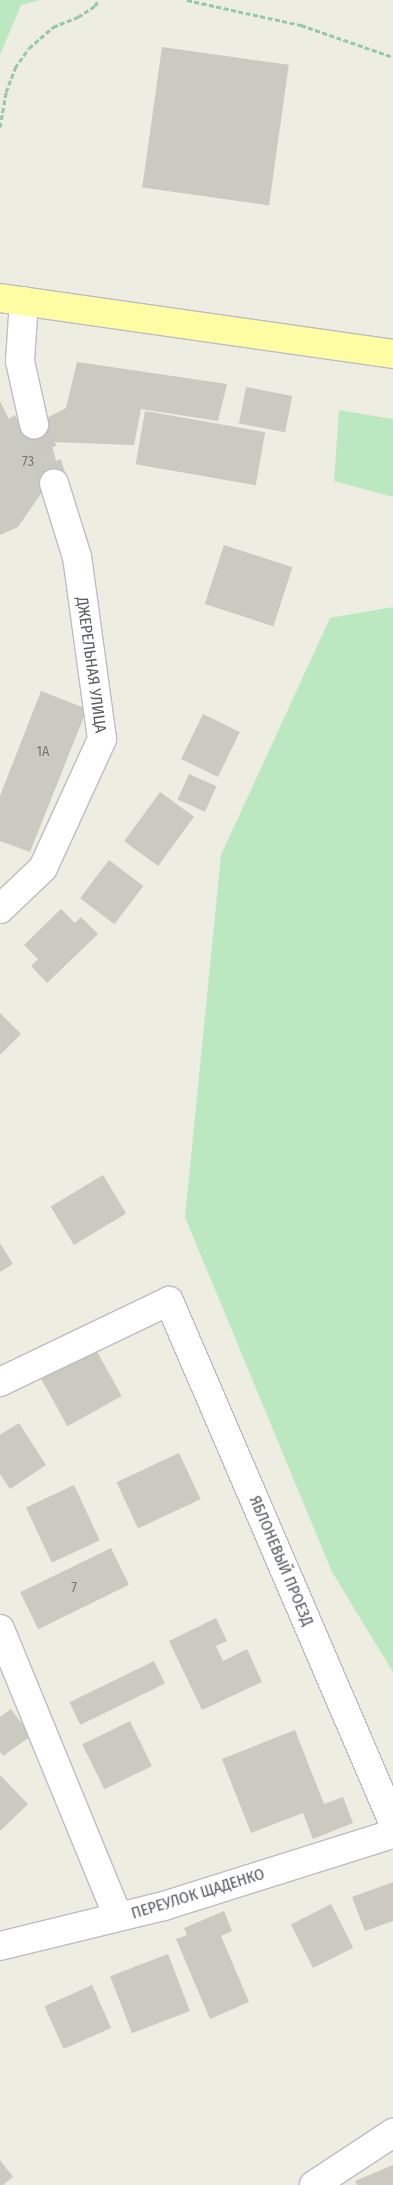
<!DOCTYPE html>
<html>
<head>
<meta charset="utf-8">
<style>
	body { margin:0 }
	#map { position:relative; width:393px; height:2185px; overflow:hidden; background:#eeede1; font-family:"Fira Sans Condensed",sans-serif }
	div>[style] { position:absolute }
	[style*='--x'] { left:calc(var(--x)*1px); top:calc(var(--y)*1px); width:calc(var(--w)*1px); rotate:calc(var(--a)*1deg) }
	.green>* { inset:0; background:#bbe8c1 }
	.building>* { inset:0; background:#cbc9c0; transform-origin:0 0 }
	.minor-tunnel>* { height:28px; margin-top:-14px; transform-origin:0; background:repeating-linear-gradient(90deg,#c9c9c2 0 28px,transparent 0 42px) }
	.path>* { height:3px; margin-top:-1.5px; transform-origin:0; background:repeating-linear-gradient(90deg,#93c9aa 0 5px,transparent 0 7.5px) }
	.roads { filter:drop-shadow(1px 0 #bbbdc4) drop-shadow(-1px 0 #bbbdc4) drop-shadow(0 1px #bbbdc4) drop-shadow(0 -1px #bbbdc4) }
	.minor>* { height:28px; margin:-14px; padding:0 14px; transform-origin:14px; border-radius:14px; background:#fff }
	.major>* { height:28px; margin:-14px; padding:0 14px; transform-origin:14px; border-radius:14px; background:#fffda4 }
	span { translate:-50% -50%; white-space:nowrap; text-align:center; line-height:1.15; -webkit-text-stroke:4.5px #fff; paint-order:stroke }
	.number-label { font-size:14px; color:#76777a }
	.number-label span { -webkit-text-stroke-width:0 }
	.street-label { font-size:16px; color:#595c63 }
</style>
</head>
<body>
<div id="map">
	<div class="green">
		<i style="clip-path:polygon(0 0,40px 0,21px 5px,0 55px)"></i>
		<i style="clip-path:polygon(339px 410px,393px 419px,393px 497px,334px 481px)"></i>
		<i style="clip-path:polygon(393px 607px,393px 1672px,332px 1572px,185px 1217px,221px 855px,330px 618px)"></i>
	</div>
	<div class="building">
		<i style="left:162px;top:47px;width:128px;height:142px;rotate:8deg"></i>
		<i style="clip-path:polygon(77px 362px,227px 384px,218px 421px,141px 409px,134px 445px,51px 442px,61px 479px,44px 489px,18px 527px,0 535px,0 401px,9px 419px,15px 415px,23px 430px,66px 408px)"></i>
		<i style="left:246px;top:387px;width:47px;height:37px;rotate:11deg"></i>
		<i style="left:145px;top:411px;width:122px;height:54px;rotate:10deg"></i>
		<i style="left:224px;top:545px;width:72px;height:62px;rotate:18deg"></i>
		<i style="clip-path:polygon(41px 691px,87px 709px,30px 852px,0 841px,0 796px)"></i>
		<i style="left:203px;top:714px;width:41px;height:50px;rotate:26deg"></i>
		<i style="left:189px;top:774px;width:30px;height:28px;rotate:24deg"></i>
		<i style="left:160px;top:792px;width:42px;height:61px;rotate:36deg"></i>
		<i style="left:109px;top:860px;width:43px;height:48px;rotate:37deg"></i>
		<i style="clip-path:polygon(61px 909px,75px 923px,81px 917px,98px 934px,47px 983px,31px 966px,38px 959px,24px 945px)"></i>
		<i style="clip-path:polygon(0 1013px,21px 1034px,0 1055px)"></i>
		<i style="left:103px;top:1175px;width:45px;height:61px;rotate:59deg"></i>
		<i style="clip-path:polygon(0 1243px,13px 1264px,0 1272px)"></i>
		<i style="left:95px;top:1348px;width:55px;height:62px;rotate:61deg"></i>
		<i style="clip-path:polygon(19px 1423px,46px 1465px,10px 1489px,0 1474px,0 1435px)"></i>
		<i style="left:179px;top:1453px;width:51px;height:69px;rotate:65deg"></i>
		<i style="left:74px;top:1485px;width:61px;height:53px;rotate:65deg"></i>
		<i style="left:111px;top:1548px;width:41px;height:101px;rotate:64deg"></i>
		<i style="clip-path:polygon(216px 1618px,227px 1641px,216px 1646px,223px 1661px,247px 1649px,262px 1682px,202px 1710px,169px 1641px)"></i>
		<i style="left:154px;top:1661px;width:25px;height:94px;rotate:64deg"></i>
		<i style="clip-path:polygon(11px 1709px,31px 1736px,3px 1756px,0 1752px,0 1717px)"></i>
		<i style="left:130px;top:1721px;width:50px;height:53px;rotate:64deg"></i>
		<i style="clip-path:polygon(295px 1730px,324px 1804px,343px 1797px,353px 1823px,313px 1839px,303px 1813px,251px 1833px,222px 1759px)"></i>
		<i style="clip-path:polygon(0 1775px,28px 1804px,0 1831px)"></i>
		<i style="clip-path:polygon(393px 1882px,393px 1921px,365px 1931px,352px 1897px)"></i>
		<i style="left:331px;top:1904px;width:49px;height:45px;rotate:63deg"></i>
		<i style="clip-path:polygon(224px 1911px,232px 1931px,221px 1936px,249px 2002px,210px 2019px,176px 1939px,187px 1935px,184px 1928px)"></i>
		<i style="left:168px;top:1954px;width:61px;height:62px;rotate:69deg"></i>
		<i style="left:92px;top:1985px;width:47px;height:52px;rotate:66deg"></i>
		<i style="clip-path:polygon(0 2160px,13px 2177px,3px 2185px,0 2185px)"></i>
		<i style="clip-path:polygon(393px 2165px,393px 2185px,357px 2185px,355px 2181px)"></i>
	</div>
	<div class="minor-tunnel">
		<i style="--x:34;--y:424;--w:62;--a:71.3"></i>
	</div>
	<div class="path">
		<i style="--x:187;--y:0;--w:117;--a:12.4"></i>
		<i style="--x:301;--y:25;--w:97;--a:19.2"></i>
		<i style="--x:0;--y:127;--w:36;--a:-80"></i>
		<i style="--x:6;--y:92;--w:26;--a:-69"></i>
		<i style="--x:15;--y:68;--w:24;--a:-55"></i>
		<i style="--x:29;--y:48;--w:32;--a:-41"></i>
		<i style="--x:53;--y:27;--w:27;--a:-22"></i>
		<i style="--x:78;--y:17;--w:20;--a:-33"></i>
		<i style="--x:95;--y:6;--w:7;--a:-63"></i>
	</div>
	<div class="roads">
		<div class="minor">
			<i style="--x:24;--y:301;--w:60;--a:93.8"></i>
			<i style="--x:20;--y:361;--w:65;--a:77.5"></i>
			<i style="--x:0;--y:909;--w:59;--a:-43.6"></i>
			<i style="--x:43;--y:868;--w:142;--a:-65.4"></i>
			<i style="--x:102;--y:739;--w:184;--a:-97.8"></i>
			<i style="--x:77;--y:557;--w:77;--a:-107.3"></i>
			<i style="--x:0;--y:1382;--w:187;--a:-25.6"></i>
			<i style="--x:169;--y:1301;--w:567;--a:66.74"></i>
			<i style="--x:0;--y:1629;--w:311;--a:67.7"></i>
			<i style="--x:0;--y:1946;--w:169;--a:-13.7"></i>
			<i style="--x:164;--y:1906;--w:240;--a:-17.5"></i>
			<i style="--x:314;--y:2185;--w:95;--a:-33.4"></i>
		</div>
		<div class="major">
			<i style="--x:0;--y:298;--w:397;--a:8.1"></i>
		</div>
	</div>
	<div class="number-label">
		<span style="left:28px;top:462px">73</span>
		<span style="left:43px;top:752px">1А</span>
		<span style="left:74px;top:1588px">7</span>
	</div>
	<div class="street-label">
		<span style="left:91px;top:665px;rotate:82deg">ДЖЕРЕЛЬНАЯ УЛИЦА</span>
		<span style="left:281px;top:1561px;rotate:67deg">ЯБЛОНЕВЫЙ ПРОЕЗД</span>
		<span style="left:198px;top:1894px;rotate:-17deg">ПЕРЕУЛОК ЩАДЕНКО</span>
	</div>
</div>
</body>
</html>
